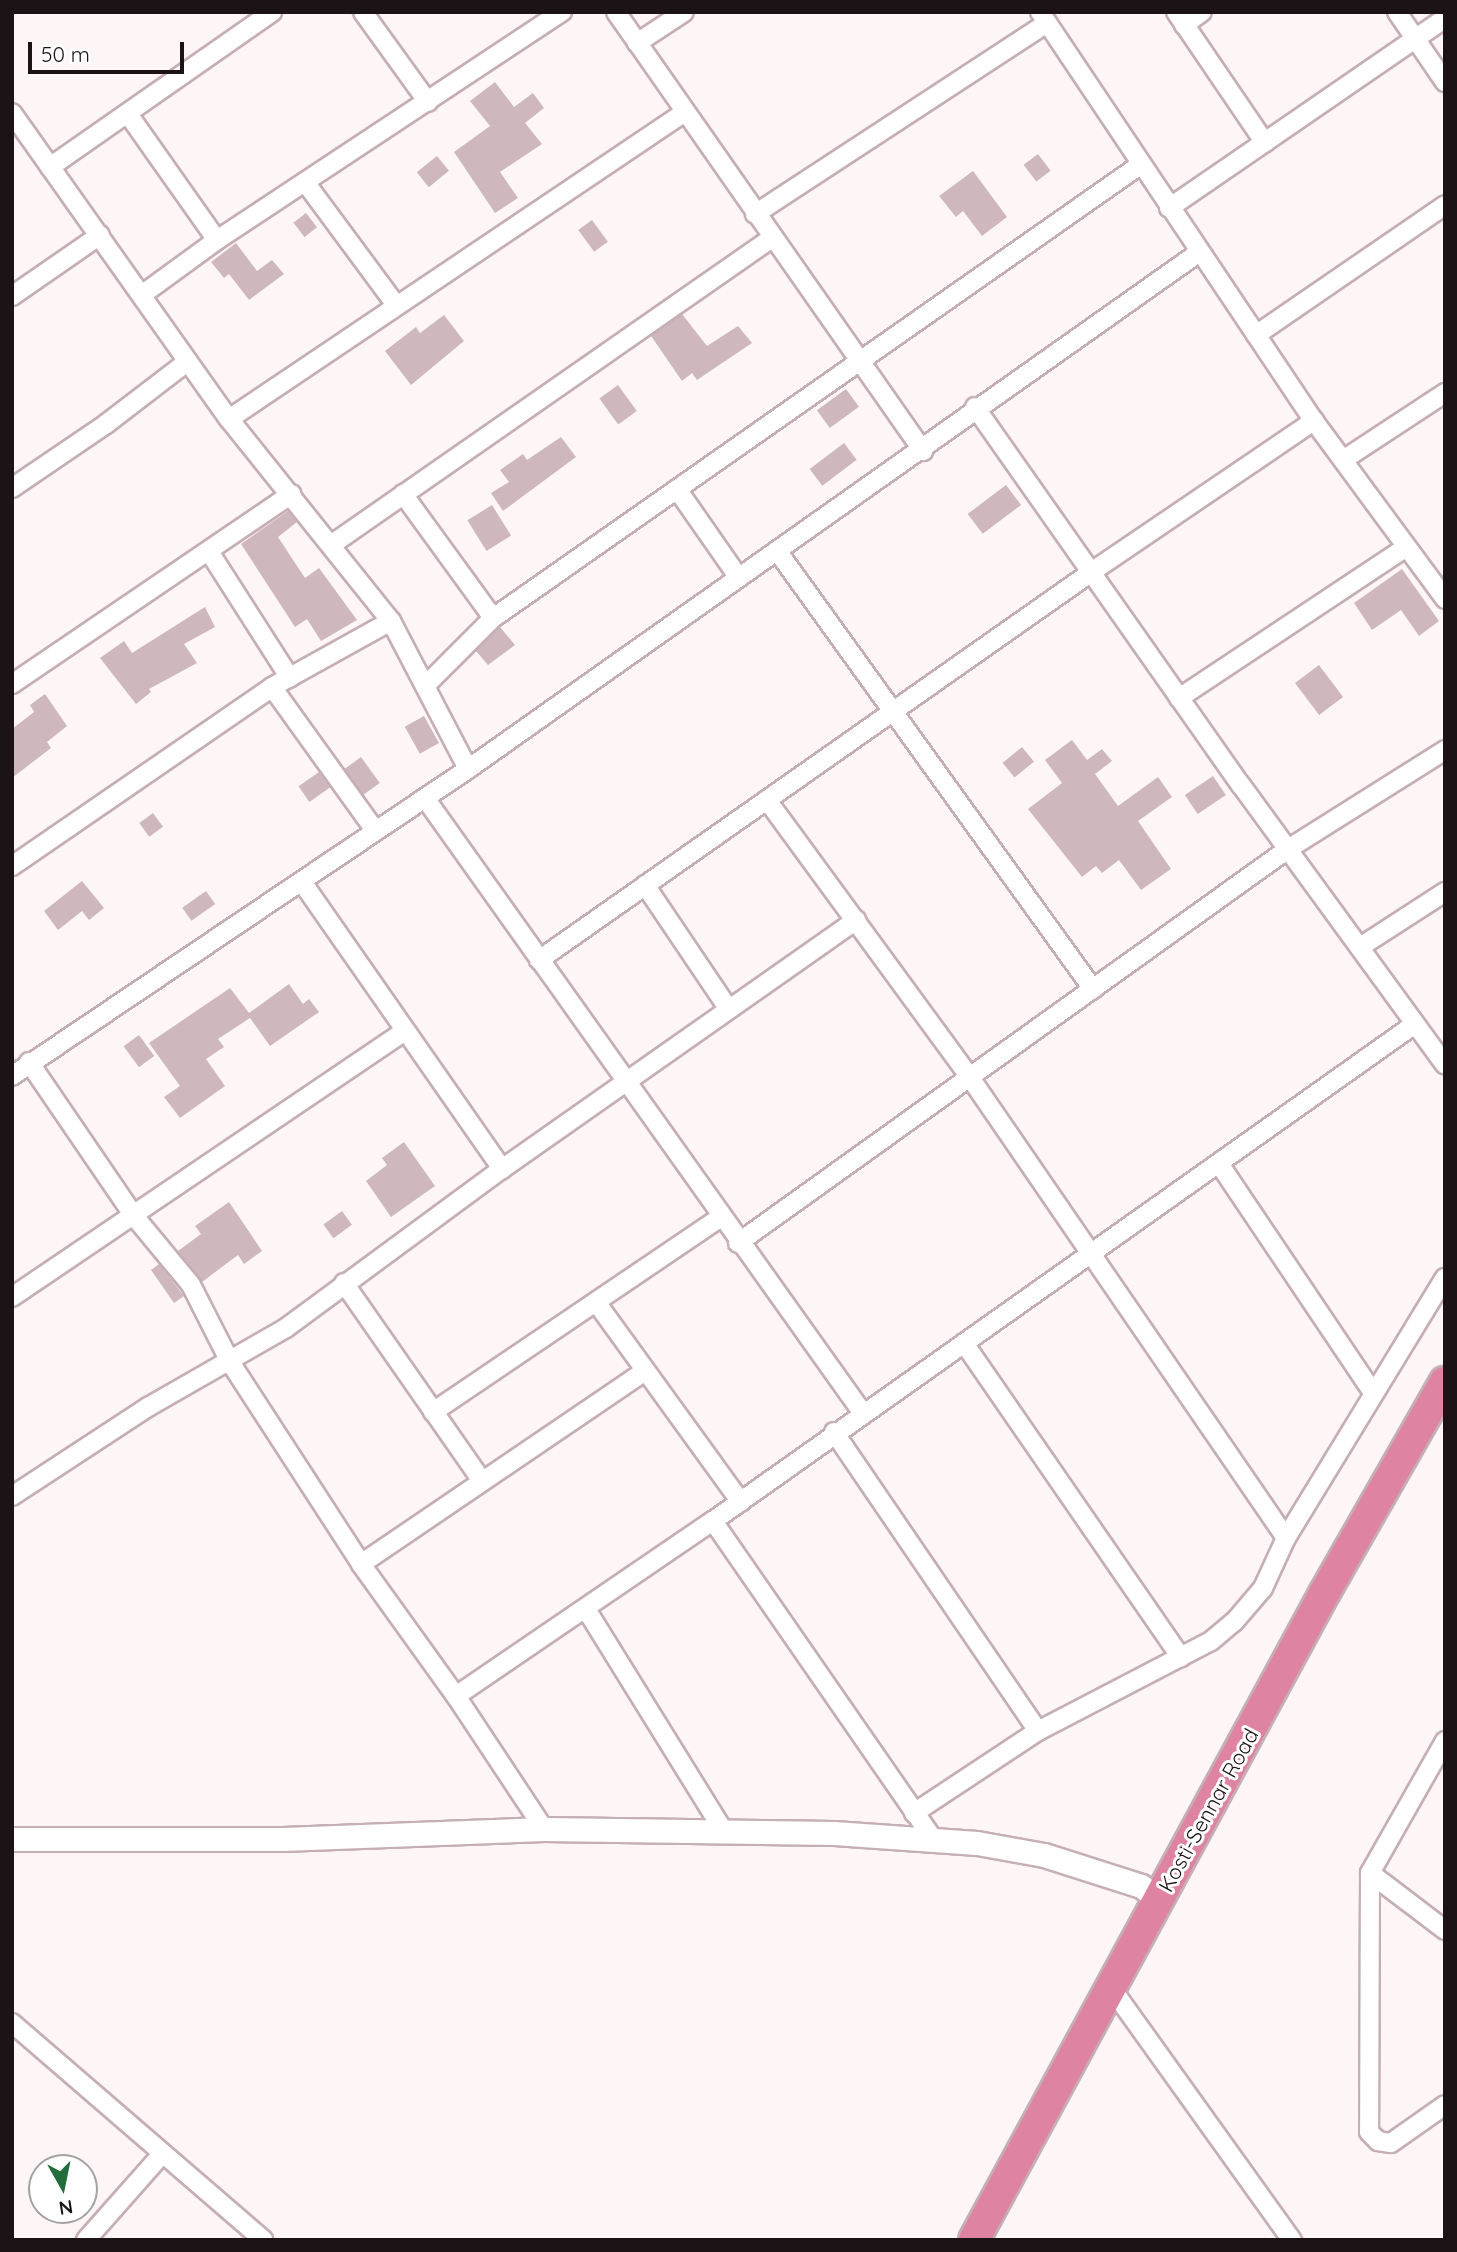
<!DOCTYPE html>
<html>
<head>
<meta charset="utf-8">
<style>
	body { margin:0 }
	#map { position:relative; width:1457px; height:2252px; overflow:hidden; background:#fef5f7; font-family:Quicksand,sans-serif }
	div>[style] { position:absolute }
	[style*='--x'] { left:calc(var(--x)*1px); top:calc(var(--y)*1px); width:calc(var(--w)*1px); rotate:calc(var(--a)*1deg) }
	.building>* { inset:0; background:#ceb8be; transform-origin:0 0 }
	.roads { filter:drop-shadow(2px 0 #c5afb4) drop-shadow(-2px 0 #c5afb4) drop-shadow(0 2px #c5afb4) drop-shadow(0 -2px #c5afb4) }
	.minor>* { height:18px; margin:-9px; padding:0 9px; transform-origin:9px; border-radius:9px; background:#fff }
	.tertiary>* { height:23px; margin:-11.5px; padding:0 11.5px; transform-origin:11.5px; border-radius:11.5px; background:#fff }
	.trunk>* { height:30px; margin:-15px; padding:0 15px; transform-origin:15px; border-radius:15px; background:#de84a2 }
	span { translate:-50% -50%; white-space:nowrap; text-align:center; line-height:1.15; -webkit-text-stroke:6px #fff; paint-order:stroke }
	.street-label { font-size:21px; color:#1b1315 }
	.frame { position:absolute; inset:0; border:14px solid #1b1315; pointer-events:none }
	.north { position:absolute; left:28px; top:2154px; width:70px; height:70px; box-sizing:border-box; background:#fff; border:2px solid #a4a1a1; border-radius:50%; rotate:171deg; font-size:19px; font-weight:700; line-height:28px; text-align:center; color:#1b1315 }
	.north::after { content:''; display:block; margin:auto; width:24px; height:32px; background:#216d3c; clip-path:polygon(50% 0,100% 100%,50% 72%,0 100%) }
	.scale { position:absolute; left:28px; top:42px; width:156px; height:32px; box-sizing:border-box; border:4px solid #1b1315; border-top:0; padding-left:9px; font-size:21px; line-height:24px; white-space:nowrap; color:#1b1315; -webkit-text-stroke:5px #fff; paint-order:stroke }
</style>
</head>
<body>
<div id="map">
	<div class="building">
		<i style="clip-path:polygon(495px 82px,514px 107px,533px 93px,544px 108px,525px 123px,542px 144px,500px 172px,518px 198px,495px 213px,454px 152px,490px 126px,470px 101px)"></i>
		<i style="left:1038px;top:154px;width:21px;height:18px;rotate:53deg"></i>
		<i style="left:437px;top:156px;width:19px;height:26px;rotate:51deg"></i>
		<i style="clip-path:polygon(973px 171px,1007px 217px,982px 236px,963px 211px,956px 217px,939px 196px)"></i>
		<i style="left:306px;top:213px;width:18px;height:16px;rotate:52deg"></i>
		<i style="left:592px;top:220px;width:27px;height:17px;rotate:54deg"></i>
		<i style="clip-path:polygon(236px 243px,257px 271px,272px 260px,284px 274px,249px 300px,229px 274px,224px 278px,211px 262px)"></i>
		<i style="clip-path:polygon(682px 314px,707px 346px,738px 326px,752px 343px,697px 380px,692px 373px,682px 381px,651px 336px)"></i>
		<i style="clip-path:polygon(444px 315px,464px 341px,411px 385px,385px 351px,416px 327px,420px 333px)"></i>
		<i style="left:618px;top:385px;width:32px;height:23px;rotate:54deg"></i>
		<i style="left:846px;top:389px;width:22px;height:36px;rotate:54deg"></i>
		<i style="clip-path:polygon(561px 437px,576px 457px,503px 511px,491px 493px,509px 482px,500px 470px,523px 454px,527px 460px)"></i>
		<i style="left:844px;top:443px;width:21px;height:43px;rotate:53deg"></i>
		<i style="left:1006px;top:485px;width:25px;height:48px;rotate:53deg"></i>
		<i style="left:492px;top:505px;width:36px;height:29px;rotate:58deg"></i>
		<i style="clip-path:polygon(288px 511px,297px 522px,278px 537px,305px 578px,319px 568px,357px 620px,321px 641px,307px 619px,295px 627px,241px 544px)"></i>
		<i style="clip-path:polygon(1402px 569px,1439px 621px,1419px 636px,1401px 610px,1372px 630px,1354px 603px)"></i>
		<i style="clip-path:polygon(205px 607px,215px 627px,184px 644px,197px 663px,149px 689px,151px 692px,136px 704px,100px 658px,124px 641px,132px 653px)"></i>
		<i style="clip-path:polygon(500px 627px,515px 645px,488px 665px,476px 651px)"></i>
		<i style="left:1319px;top:665px;width:40px;height:30px;rotate:53deg"></i>
		<i style="clip-path:polygon(45px 694px,67px 726px,47px 742px,51px 748px,12px 778px,12px 729px,34px 712px,30px 705px)"></i>
		<i style="left:424px;top:716px;width:31px;height:22px;rotate:61deg"></i>
		<i style="clip-path:polygon(1072px 740px,1087px 760px,1102px 749px,1112px 761px,1095px 774px,1118px 806px,1158px 777px,1172px 797px,1138px 821px,1171px 869px,1141px 890px,1119px 860px,1102px 873px,1096px 866px,1082px 877px,1028px 809px,1062px 783px,1045px 760px)"></i>
		<i style="left:1022px;top:747px;width:19px;height:25px;rotate:51deg"></i>
		<i style="left:361px;top:757px;width:32px;height:21px;rotate:54deg"></i>
		<i style="left:319px;top:772px;width:19px;height:25px;rotate:55deg"></i>
		<i style="left:1213px;top:776px;width:23px;height:34px;rotate:56deg"></i>
		<i style="left:153px;top:813px;width:17px;height:17px;rotate:54deg"></i>
		<i style="clip-path:polygon(82px 881px,104px 908px,89px 920px,82px 911px,58px 930px,44px 911px)"></i>
		<i style="left:206px;top:891px;width:16px;height:29px;rotate:55deg"></i>
		<i style="clip-path:polygon(289px 984px,303px 1004px,309px 999px,319px 1012px,270px 1046px,250px 1018px,218px 1039px,224px 1047px,206px 1059px,225px 1086px,180px 1118px,164px 1097px,180px 1086px,149px 1043px,230px 988px,249px 1013px)"></i>
		<i style="left:139px;top:1035px;width:26px;height:19px;rotate:54deg"></i>
		<i style="clip-path:polygon(404px 1142px,435px 1186px,391px 1217px,366px 1181px,387px 1165px,382px 1158px)"></i>
		<i style="clip-path:polygon(229px 1202px,262px 1251px,244px 1264px,238px 1255px,202px 1282px,178px 1251px,201px 1234px,195px 1226px)"></i>
		<i style="left:342px;top:1211px;width:17px;height:23px;rotate:54deg"></i>
		<i style="clip-path:polygon(159px 1264px,184px 1296px,174px 1303px,151px 1270px)"></i>
	</div>
	<div class="roads">
		<div class="minor">
			<i style="--x:363;--y:12;--w:111;--a:54.2"></i>
			<i style="--x:616;--y:12;--w:536;--a:55.03"></i>
			<i style="--x:1040;--y:12;--w:492;--a:56.2"></i>
			<i style="--x:1314;--y:421;--w:221;--a:53.6"></i>
			<i style="--x:1176;--y:12;--w:158;--a:55.8"></i>
			<i style="--x:1397;--y:12;--w:85;--a:55.6"></i>
			<i style="--x:1184;--y:25;--w:22;--a:-36"></i>
			<i style="--x:637;--y:43;--w:56;--a:-33.4"></i>
			<i style="--x:12;--y:113;--w:375;--a:54.7"></i>
			<i style="--x:229;--y:419;--w:259;--a:51.3"></i>
			<i style="--x:391;--y:621;--w:167;--a:62.5"></i>
			<i style="--x:128;--y:114;--w:154;--a:54.8"></i>
			<i style="--x:50;--y:167;--w:271;--a:-34.9"></i>
			<i style="--x:305;--y:182;--w:153;--a:53.5"></i>
			<i style="--x:1169;--y:208;--w:335;--a:-34.5"></i>
			<i style="--x:755;--y:214;--w:349;--a:-33.2"></i>
			<i style="--x:143;--y:294;--w:92;--a:-36.1"></i>
			<i style="--x:217;--y:240;--w:414;--a:-33.5"></i>
			<i style="--x:12;--y:296;--w:107;--a:-34.7"></i>
			<i style="--x:1256;--y:335;--w:229;--a:-34.5"></i>
			<i style="--x:975;--y:407;--w:462;--a:54.9"></i>
			<i style="--x:1241;--y:785;--w:346;--a:53.9"></i>
			<i style="--x:229;--y:419;--w:550;--a:-33.95"></i>
			<i style="--x:1343;--y:460;--w:122;--a:-33.3"></i>
			<i style="--x:12;--y:488;--w:114;--a:-34.2"></i>
			<i style="--x:106;--y:424;--w:103;--a:-37.5"></i>
			<i style="--x:677;--y:489;--w:108;--a:55.1"></i>
			<i style="--x:403;--y:494;--w:153;--a:54"></i>
			<i style="--x:331;--y:545;--w:537;--a:-34.84"></i>
			<i style="--x:778;--y:552;--w:539;--a:54.22"></i>
			<i style="--x:210;--y:553;--w:148;--a:57.4"></i>
			<i style="--x:12;--y:684;--w:338;--a:-34.2"></i>
			<i style="--x:425;--y:686;--w:96;--a:-45"></i>
			<i style="--x:493;--y:618;--w:790;--a:-35"></i>
			<i style="--x:272;--y:687;--w:175;--a:54.3"></i>
			<i style="--x:1179;--y:698;--w:273;--a:-33.6"></i>
			<i style="--x:425;--y:798;--w:754;--a:54.56"></i>
			<i style="--x:767;--y:800;--w:342;--a:53.8"></i>
			<i style="--x:969;--y:1076;--w:560;--a:55.54"></i>
			<i style="--x:1286;--y:1538;--w:305;--a:-58.6"></i>
			<i style="--x:12;--y:866;--w:316;--a:-34.5"></i>
			<i style="--x:272;--y:687;--w:136;--a:-29"></i>
			<i style="--x:302;--y:882;--w:350;--a:55.1"></i>
			<i style="--x:645;--y:885;--w:148;--a:56"></i>
			<i style="--x:1360;--y:947;--w:101;--a:-32.9"></i>
			<i style="--x:539;--y:960;--w:673;--a:-35.08"></i>
			<i style="--x:1090;--y:573;--w:271;--a:-34.2"></i>
			<i style="--x:29;--y:1062;--w:186;--a:55.7"></i>
			<i style="--x:134;--y:1216;--w:89;--a:50.4"></i>
			<i style="--x:191;--y:1285;--w:86;--a:63.1"></i>
			<i style="--x:230;--y:1362;--w:241;--a:57"></i>
			<i style="--x:361;--y:1564;--w:163;--a:54.3"></i>
			<i style="--x:456;--y:1696;--w:159;--a:56.5"></i>
			<i style="--x:12;--y:1076;--w:550;--a:-33.95"></i>
			<i style="--x:468;--y:769;--w:894;--a:-35.25"></i>
			<i style="--x:1220;--y:1165;--w:275;--a:56.1"></i>
			<i style="--x:738;--y:1243;--w:677;--a:-35.62"></i>
			<i style="--x:1288;--y:849;--w:186;--a:-32.2"></i>
			<i style="--x:344;--y:1283;--w:241;--a:55.1"></i>
			<i style="--x:12;--y:1297;--w:473;--a:-34.1"></i>
			<i style="--x:596;--y:1302;--w:247;--a:54.1"></i>
			<i style="--x:964;--y:1343;--w:382;--a:55.4"></i>
			<i style="--x:433;--y:1412;--w:346;--a:-34.1"></i>
			<i style="--x:834;--y:1432;--w:362;--a:55.7"></i>
			<i style="--x:12;--y:1496;--w:163;--a:-33.2"></i>
			<i style="--x:148;--y:1407;--w:159;--a:-29.8"></i>
			<i style="--x:286;--y:1328;--w:268;--a:-36.4"></i>
			<i style="--x:502;--y:1169;--w:433;--a:-35.1"></i>
			<i style="--x:713;--y:1521;--w:387;--a:55.3"></i>
			<i style="--x:361;--y:1564;--w:343;--a:-34.2"></i>
			<i style="--x:586;--y:1609;--w:260;--a:58.2"></i>
			<i style="--x:456;--y:1696;--w:311;--a:-34.3"></i>
			<i style="--x:713;--y:1521;--w:860;--a:-35.3"></i>
			<i style="--x:1445;--y:1741;--w:152;--a:119.6"></i>
			<i style="--x:1370;--y:1873;--w:259;--a:90.2"></i>
			<i style="--x:1369;--y:2132;--w:13;--a:45"></i>
			<i style="--x:1378;--y:2141;--w:13;--a:9"></i>
			<i style="--x:1391;--y:2143;--w:66;--a:-35.1"></i>
			<i style="--x:914;--y:1813;--w:149;--a:-33.5"></i>
			<i style="--x:1038;--y:1731;--w:195;--a:-27.5"></i>
			<i style="--x:1211;--y:1641;--w:30;--a:-40"></i>
			<i style="--x:1234;--y:1622;--w:45;--a:-49.5"></i>
			<i style="--x:1263;--y:1588;--w:55;--a:-65.3"></i>
			<i style="--x:1370;--y:1873;--w:94;--a:37.2"></i>
			<i style="--x:1112;--y:1989;--w:309;--a:54.4"></i>
			<i style="--x:12;--y:2023;--w:332;--a:40.8"></i>
			<i style="--x:86;--y:2240;--w:115;--a:-48.5"></i>
		</div>
		<div class="tertiary">
			<i style="--x:12;--y:1839;--w:271;--a:0"></i>
			<i style="--x:283;--y:1839;--w:261;--a:-2.2"></i>
			<i style="--x:544;--y:1829;--w:290;--a:0.8"></i>
			<i style="--x:834;--y:1833;--w:143;--a:4"></i>
			<i style="--x:977;--y:1843;--w:68;--a:10.2"></i>
			<i style="--x:1044;--y:1855;--w:102;--a:17.7"></i>
			<i style="--x:1141;--y:1886;--w:22;--a:36"></i>
		</div>
		<div class="trunk">
			<i style="--x:974;--y:2240;--w:737;--a:-61.56"></i>
			<i style="--x:1325;--y:1592;--w:242;--a:-60.3"></i>
		</div>
	</div>
	<div class="street-label">
		<span style="left:1208px;top:1810px;rotate:-61deg">Kosti-Sennar Road</span>
	</div>
	<div class="frame"></div>
	<div class="north">N</div>
	<div class="scale">50 m</div>
</div>
</body>
</html>
